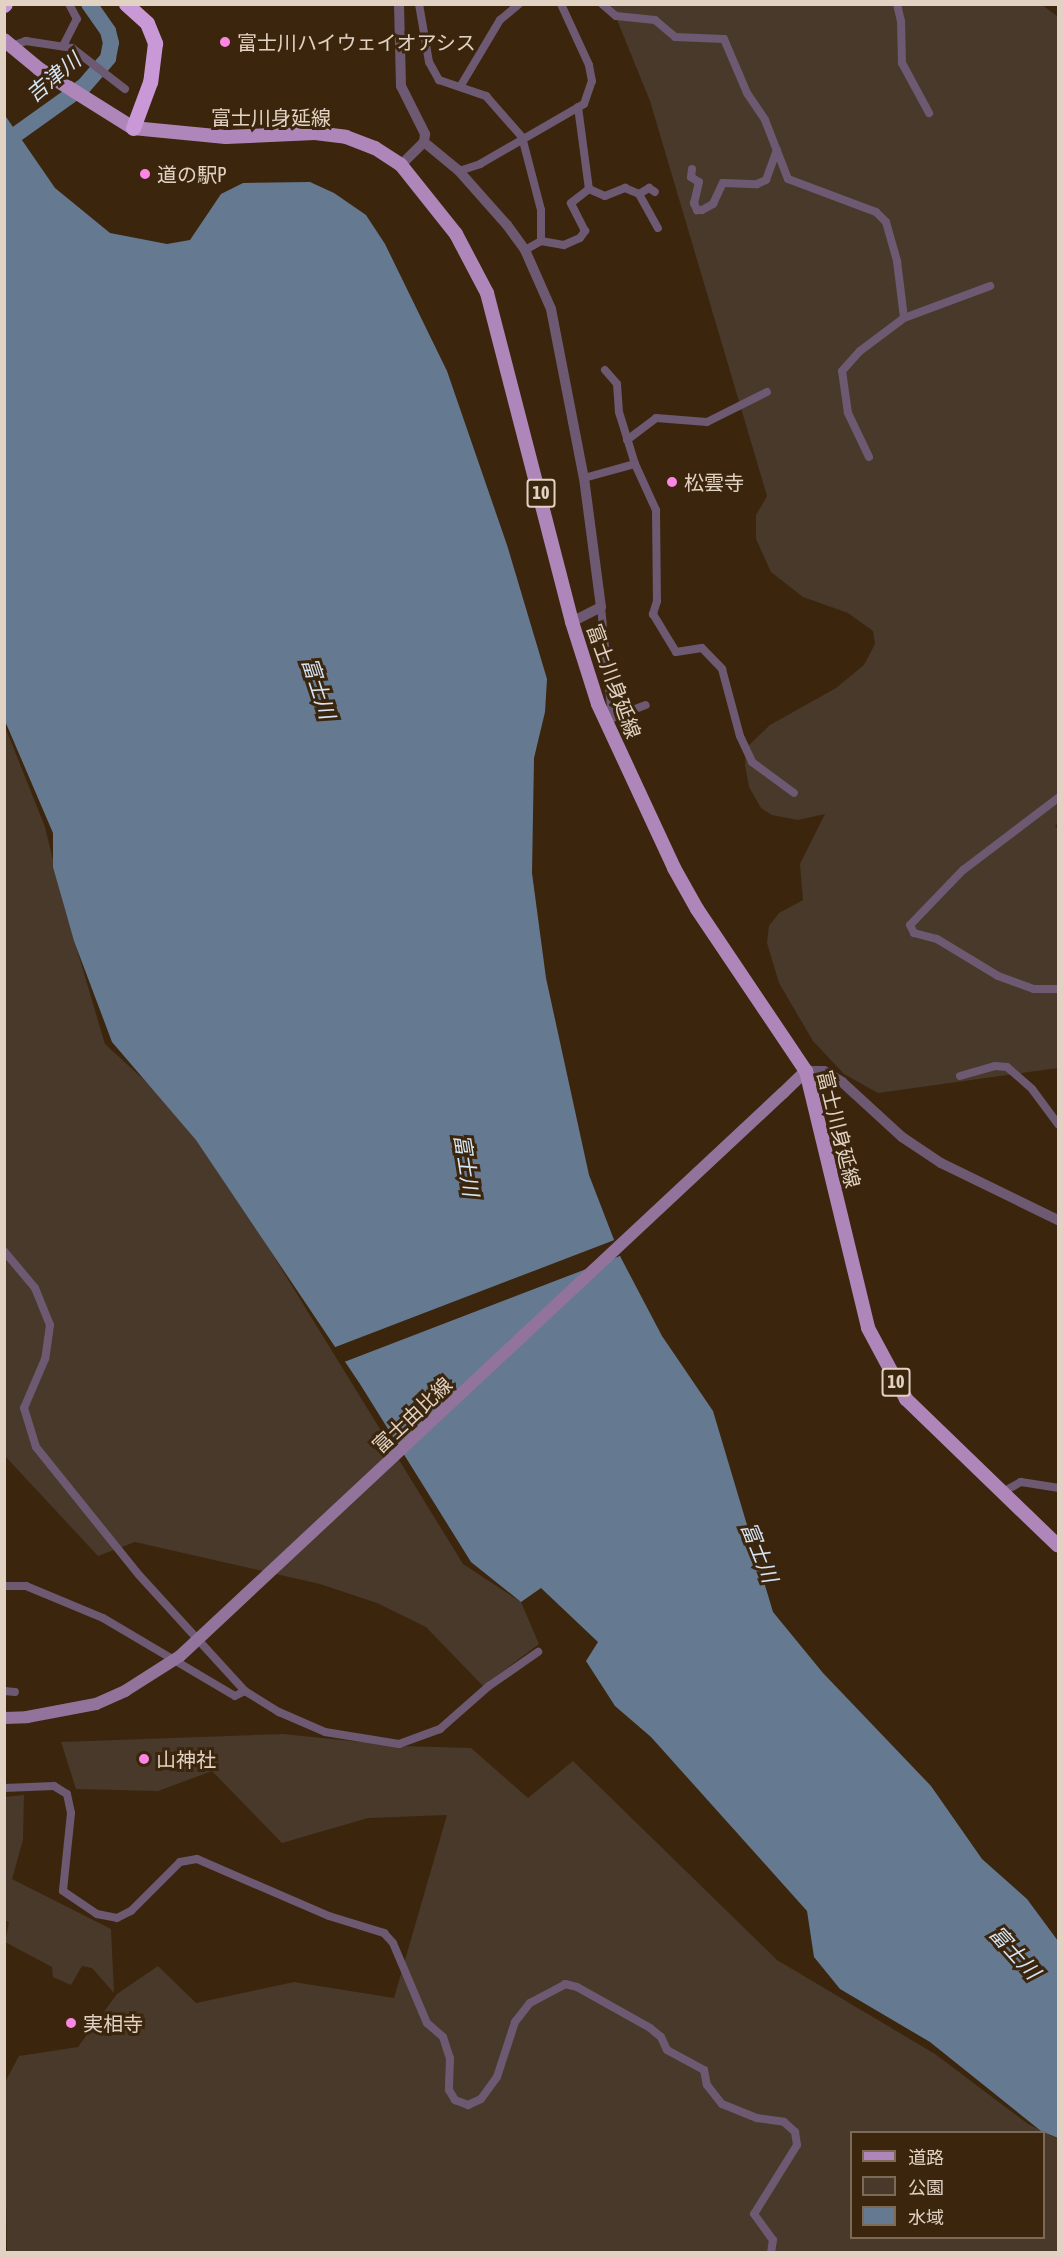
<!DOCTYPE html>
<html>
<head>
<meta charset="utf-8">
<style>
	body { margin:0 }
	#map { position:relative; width:1063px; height:2257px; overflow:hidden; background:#3b250d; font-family:"Asap Condensed","Noto Sans JP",sans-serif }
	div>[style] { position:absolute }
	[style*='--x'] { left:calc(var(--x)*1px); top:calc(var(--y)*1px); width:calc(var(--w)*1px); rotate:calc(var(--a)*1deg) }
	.green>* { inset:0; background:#49392a }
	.water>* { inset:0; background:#657a91 }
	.pier>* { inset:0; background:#3b250d; transform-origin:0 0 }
	.river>* { height:16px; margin:-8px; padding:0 8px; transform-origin:8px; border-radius:8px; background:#657a91 }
	.minor>* { height:8px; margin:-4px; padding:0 4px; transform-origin:4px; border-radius:4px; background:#6d5972 }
	.tertiary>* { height:10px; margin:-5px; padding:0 5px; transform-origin:5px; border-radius:5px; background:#6d5972 }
	.secondary>* { height:12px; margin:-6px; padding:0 6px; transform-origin:6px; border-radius:6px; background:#92739b }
	.primary>* { height:14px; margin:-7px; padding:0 7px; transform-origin:7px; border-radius:7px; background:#af86ba }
	.motorway>* { height:15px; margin:-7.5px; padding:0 7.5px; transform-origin:7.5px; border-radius:7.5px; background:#c998d6 }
	.secondary-bridge>* { height:12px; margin:-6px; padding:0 6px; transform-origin:6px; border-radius:6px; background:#92739b }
	.dots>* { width:16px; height:16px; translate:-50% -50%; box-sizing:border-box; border:3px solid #3b250d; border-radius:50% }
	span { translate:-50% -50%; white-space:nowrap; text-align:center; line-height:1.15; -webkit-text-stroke:6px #3b250d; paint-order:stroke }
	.shield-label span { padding:2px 4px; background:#3b250d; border:2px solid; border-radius:4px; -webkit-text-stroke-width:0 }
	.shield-label { font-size:18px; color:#e1d2c4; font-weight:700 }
	.poi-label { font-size:20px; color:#e1d2c4 }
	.left { translate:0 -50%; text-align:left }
	.street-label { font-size:20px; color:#e1d2c4 }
	.water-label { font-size:21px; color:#d4e5f6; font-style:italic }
	.frame { position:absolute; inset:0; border:6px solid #e1d2c4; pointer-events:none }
	.legend { position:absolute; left:850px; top:2131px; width:195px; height:108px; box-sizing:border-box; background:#3b250d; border:2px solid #7d6a56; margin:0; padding:8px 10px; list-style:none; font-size:18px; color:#e1d2c4 }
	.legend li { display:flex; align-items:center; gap:12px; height:30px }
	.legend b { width:30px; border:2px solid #7d6a56 }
</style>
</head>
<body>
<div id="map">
	<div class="green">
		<i style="clip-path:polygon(1041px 4px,1058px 17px,1058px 823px,1055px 826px,1058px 829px,1058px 1068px,878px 1093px,844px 1074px,813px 1041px,779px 983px,767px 943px,769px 926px,779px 913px,803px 900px,800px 864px,825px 814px,798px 820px,772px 815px,761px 808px,749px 787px,745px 765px,746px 748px,770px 725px,836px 688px,864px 665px,875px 644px,873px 631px,848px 613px,803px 597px,771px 572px,756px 539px,756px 515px,767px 496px,650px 101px,611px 5px)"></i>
		<i style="clip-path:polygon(4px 724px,45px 827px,64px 906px,105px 1044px,193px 1125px,463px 1564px,521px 1602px,539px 1644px,483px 1686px,426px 1627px,377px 1603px,320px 1584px,135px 1542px,98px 1556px,5px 1456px)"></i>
		<i style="clip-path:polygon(evenodd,283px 1734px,400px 1746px,471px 1748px,528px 1798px,573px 1761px,777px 1960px,935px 2054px,1028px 2124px,1058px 2139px,1058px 2252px,7px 2252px,4px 2084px,19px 2056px,78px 2047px,117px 1994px,158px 1966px,196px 2003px,294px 1982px,394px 1998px,447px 1815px,368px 1818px,282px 1843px,212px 1771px,158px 1791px,76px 1789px,61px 1742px,283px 1734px,852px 2132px,1044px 2132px,1044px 2238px,852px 2238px,852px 2132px)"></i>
		<i style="clip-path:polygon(24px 1795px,23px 1840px,12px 1879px,111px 1929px,114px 1993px,92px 1968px,82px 1966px,71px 1985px,53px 1977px,52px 1967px,5px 1942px,9px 1922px,4px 1920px,5px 1797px)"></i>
	</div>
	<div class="water">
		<i style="clip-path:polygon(4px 114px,55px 188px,110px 233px,167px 244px,190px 240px,221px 194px,243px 183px,310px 182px,334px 193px,366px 215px,385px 244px,447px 371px,507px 545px,547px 679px,545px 712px,534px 758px,532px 873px,546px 978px,589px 1175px,621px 1258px,662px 1336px,713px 1411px,773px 1612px,823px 1673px,931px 1786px,982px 1859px,1027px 1899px,1058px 1941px,1058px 2138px,1041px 2131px,930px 2042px,840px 1989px,814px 1957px,807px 1911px,651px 1737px,615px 1706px,586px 1661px,598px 1642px,541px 1588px,521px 1602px,471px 1562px,360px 1384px,196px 1140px,112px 1042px,74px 941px,53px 867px,53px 833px,5px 721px)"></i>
	</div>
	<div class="pier">
		<i style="left:617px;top:1239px;width:17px;height:303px;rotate:69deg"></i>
	</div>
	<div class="river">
		<i style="--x:4;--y:143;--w:98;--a:-35.5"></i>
		<i style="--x:84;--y:86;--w:37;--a:-49"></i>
		<i style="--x:108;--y:58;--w:15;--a:-79"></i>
		<i style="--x:111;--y:43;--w:12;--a:-104"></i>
		<i style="--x:108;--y:31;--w:33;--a:-125"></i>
	</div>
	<div class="minor">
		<i style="--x:419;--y:4;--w:59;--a:80.2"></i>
		<i style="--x:429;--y:62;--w:21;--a:61"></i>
		<i style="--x:439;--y:80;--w:50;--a:18.8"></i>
		<i style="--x:486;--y:96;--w:55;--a:48.7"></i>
		<i style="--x:522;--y:137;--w:75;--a:75.4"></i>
		<i style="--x:541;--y:210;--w:31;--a:90"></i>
		<i style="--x:602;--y:4;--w:18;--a:41"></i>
		<i style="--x:616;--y:16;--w:39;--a:6"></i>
		<i style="--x:655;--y:20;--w:26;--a:40"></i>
		<i style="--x:675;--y:37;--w:49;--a:2.3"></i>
		<i style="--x:724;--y:39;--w:59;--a:66.9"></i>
		<i style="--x:747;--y:93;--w:32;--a:56"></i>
		<i style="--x:765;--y:120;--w:63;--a:68.7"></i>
		<i style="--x:788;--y:179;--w:94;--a:20.6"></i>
		<i style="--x:876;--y:212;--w:14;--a:45"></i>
		<i style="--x:886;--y:222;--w:41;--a:74.2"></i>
		<i style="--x:897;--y:261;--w:57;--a:83"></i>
		<i style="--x:897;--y:4;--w:17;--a:77"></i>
		<i style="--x:901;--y:21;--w:42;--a:88.6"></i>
		<i style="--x:902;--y:63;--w:57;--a:61.6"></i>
		<i style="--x:12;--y:46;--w:15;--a:-20"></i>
		<i style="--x:26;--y:41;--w:47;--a:8.7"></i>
		<i style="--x:72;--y:48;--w:67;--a:37.7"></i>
		<i style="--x:63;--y:46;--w:30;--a:-63"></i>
		<i style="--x:77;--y:19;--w:17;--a:-118"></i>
		<i style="--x:460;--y:87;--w:78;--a:-59.2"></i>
		<i style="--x:500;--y:20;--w:25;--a:-40"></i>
		<i style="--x:578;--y:107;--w:83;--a:82.4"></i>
		<i style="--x:692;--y:169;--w:8;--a:97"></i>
		<i style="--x:691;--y:177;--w:9;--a:32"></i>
		<i style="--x:699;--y:182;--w:22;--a:103"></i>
		<i style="--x:694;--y:203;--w:8;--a:67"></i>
		<i style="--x:697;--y:210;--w:5;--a:0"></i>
		<i style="--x:702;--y:210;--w:13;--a:-29"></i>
		<i style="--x:713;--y:204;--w:23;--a:-65"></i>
		<i style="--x:723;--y:183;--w:34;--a:2"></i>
		<i style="--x:757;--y:184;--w:10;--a:-24"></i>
		<i style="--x:766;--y:180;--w:32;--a:-70"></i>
		<i style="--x:459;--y:171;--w:22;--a:-18"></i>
		<i style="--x:480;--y:164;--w:120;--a:-30"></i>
		<i style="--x:584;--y:104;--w:24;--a:-71"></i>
		<i style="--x:592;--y:81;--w:16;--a:-101"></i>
		<i style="--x:589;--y:65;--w:67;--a:-114.7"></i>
		<i style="--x:639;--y:194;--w:39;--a:61"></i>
		<i style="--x:525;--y:250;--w:18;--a:-29"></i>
		<i style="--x:541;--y:241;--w:23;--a:10"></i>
		<i style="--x:564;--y:245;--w:17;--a:-24"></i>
		<i style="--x:580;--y:238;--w:9;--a:-54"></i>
		<i style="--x:585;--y:231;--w:31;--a:-117"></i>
		<i style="--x:571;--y:203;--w:23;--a:-38"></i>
		<i style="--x:589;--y:189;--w:17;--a:24"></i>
		<i style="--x:605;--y:196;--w:22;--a:-22"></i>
		<i style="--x:625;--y:188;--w:15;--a:23"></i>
		<i style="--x:639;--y:194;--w:12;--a:-31"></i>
		<i style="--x:649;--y:188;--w:7;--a:34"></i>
		<i style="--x:605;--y:370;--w:18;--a:49"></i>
		<i style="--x:617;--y:384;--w:28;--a:86"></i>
		<i style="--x:619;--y:412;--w:54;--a:72.9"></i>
		<i style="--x:627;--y:440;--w:36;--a:-37"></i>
		<i style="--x:656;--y:418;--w:51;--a:4.5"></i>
		<i style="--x:707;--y:422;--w:67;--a:-26.6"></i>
		<i style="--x:869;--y:457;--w:49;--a:-115.5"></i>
		<i style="--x:848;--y:413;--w:42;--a:-98.1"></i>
		<i style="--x:842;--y:371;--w:27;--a:-48"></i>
		<i style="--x:860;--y:351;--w:55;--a:-36.9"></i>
		<i style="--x:904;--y:318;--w:92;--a:-20.4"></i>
		<i style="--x:584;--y:478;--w:53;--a:-15.4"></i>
		<i style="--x:635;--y:464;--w:51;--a:65.5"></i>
		<i style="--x:656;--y:510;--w:91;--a:89.4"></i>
		<i style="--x:657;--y:601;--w:14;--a:107"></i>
		<i style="--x:653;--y:614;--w:44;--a:58.8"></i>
		<i style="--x:676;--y:652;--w:26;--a:-9"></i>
		<i style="--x:702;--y:648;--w:29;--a:46"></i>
		<i style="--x:722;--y:669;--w:69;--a:75"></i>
		<i style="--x:740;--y:736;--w:29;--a:65"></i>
		<i style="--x:752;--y:762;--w:52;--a:36.4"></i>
		<i style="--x:601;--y:607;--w:112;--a:84.3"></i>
		<i style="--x:612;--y:718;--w:36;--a:-21"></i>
		<i style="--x:1058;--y:798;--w:119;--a:142.8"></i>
		<i style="--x:963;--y:870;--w:76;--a:133.9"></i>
		<i style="--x:910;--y:925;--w:9;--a:63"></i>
		<i style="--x:914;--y:933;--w:24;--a:15"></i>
		<i style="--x:937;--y:939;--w:71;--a:31.2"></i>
		<i style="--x:998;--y:976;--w:38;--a:20"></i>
		<i style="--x:1034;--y:989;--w:24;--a:0"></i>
		<i style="--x:960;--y:1076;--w:36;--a:-16"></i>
		<i style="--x:995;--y:1066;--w:12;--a:5"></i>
		<i style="--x:1007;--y:1067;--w:33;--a:41"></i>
		<i style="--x:1032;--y:1089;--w:44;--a:53.4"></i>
		<i style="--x:4;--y:1251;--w:48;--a:50"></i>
		<i style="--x:35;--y:1288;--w:40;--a:68"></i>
		<i style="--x:50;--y:1325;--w:34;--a:98"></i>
		<i style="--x:45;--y:1359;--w:53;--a:113.2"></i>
		<i style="--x:24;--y:1408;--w:41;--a:72.9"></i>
		<i style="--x:36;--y:1447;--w:164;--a:51.2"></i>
		<i style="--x:139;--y:1575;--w:157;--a:47.6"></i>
		<i style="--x:245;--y:1691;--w:40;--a:32"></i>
		<i style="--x:279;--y:1712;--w:50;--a:23.5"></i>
		<i style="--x:325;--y:1732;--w:75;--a:9.2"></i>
		<i style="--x:399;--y:1744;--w:44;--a:-20.1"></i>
		<i style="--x:440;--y:1729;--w:65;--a:-41.3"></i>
		<i style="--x:489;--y:1686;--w:60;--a:-34.8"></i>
		<i style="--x:1001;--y:1493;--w:23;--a:-29"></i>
		<i style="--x:1021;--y:1482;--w:37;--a:9"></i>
		<i style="--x:4;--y:1586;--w:22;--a:0"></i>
		<i style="--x:26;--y:1586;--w:83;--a:22.6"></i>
		<i style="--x:103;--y:1618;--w:153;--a:30.6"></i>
		<i style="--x:235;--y:1696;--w:11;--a:-27"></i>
		<i style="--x:4;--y:1691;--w:11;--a:5"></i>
		<i style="--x:4;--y:1788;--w:50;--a:-2.3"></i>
		<i style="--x:54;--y:1786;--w:15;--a:32"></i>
		<i style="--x:67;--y:1794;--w:19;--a:78"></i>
		<i style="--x:71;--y:1813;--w:78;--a:95.9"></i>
		<i style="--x:63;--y:1891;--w:41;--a:34.1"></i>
		<i style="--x:97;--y:1914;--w:20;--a:11"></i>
		<i style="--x:117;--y:1918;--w:16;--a:-27"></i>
		<i style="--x:131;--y:1911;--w:69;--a:-45"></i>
		<i style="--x:180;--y:1862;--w:17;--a:-10"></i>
		<i style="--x:197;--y:1859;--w:144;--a:23.4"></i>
		<i style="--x:329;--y:1916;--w:58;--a:17.2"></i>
		<i style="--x:384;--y:1933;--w:13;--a:48"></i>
		<i style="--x:393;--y:1943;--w:87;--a:67"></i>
		<i style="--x:427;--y:2023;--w:21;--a:41"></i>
		<i style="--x:443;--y:2037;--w:22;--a:72"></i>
		<i style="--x:450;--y:2058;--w:32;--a:92"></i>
		<i style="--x:449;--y:2090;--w:12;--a:59"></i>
		<i style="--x:455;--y:2100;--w:14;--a:21"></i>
		<i style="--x:468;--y:2105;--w:14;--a:-25"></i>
		<i style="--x:481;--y:2099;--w:27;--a:-54"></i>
		<i style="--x:497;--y:2077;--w:58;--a:-71.9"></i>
		<i style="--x:515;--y:2022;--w:24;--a:-52"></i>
		<i style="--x:530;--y:2003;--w:40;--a:-28"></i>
		<i style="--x:565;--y:1984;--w:12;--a:14"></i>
		<i style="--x:577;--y:1987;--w:84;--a:29.3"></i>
		<i style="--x:650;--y:2028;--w:14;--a:39"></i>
		<i style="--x:661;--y:2037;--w:14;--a:65"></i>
		<i style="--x:667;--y:2050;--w:42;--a:28.4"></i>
		<i style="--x:704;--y:2070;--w:15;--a:79"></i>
		<i style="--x:707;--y:2085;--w:24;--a:52"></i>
		<i style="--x:722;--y:2104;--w:38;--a:22"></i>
		<i style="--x:757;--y:2118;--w:27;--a:8"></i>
		<i style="--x:784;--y:2122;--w:15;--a:42"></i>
		<i style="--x:795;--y:2132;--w:13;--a:81"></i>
		<i style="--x:797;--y:2145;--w:81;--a:121.9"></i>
		<i style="--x:754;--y:2214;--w:32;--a:54"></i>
		<i style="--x:773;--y:2240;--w:12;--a:99"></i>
	</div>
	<div class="tertiary">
		<i style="--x:399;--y:4;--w:82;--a:88.6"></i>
		<i style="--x:401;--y:86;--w:54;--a:63.4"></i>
		<i style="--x:425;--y:134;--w:8;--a:97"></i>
		<i style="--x:424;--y:142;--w:33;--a:135"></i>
		<i style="--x:424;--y:142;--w:45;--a:39.6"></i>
		<i style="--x:459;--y:171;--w:72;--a:48.4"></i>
		<i style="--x:507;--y:225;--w:31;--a:54"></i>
		<i style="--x:525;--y:250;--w:64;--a:66.2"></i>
		<i style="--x:551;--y:309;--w:172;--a:79"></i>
		<i style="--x:584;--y:478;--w:130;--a:82.5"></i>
		<i style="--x:601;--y:607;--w:33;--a:153"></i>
		<i style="--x:806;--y:1071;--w:18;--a:0"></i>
		<i style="--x:824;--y:1071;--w:21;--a:31"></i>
		<i style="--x:842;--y:1082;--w:81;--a:42.5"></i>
		<i style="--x:902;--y:1137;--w:47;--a:33.7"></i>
		<i style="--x:941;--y:1163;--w:130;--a:26"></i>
	</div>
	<div class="secondary">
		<i style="--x:783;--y:1093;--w:32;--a:-44"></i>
		<i style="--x:4;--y:1718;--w:23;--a:-2"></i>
	</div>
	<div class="primary">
		<i style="--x:4;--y:40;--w:45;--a:39.6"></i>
		<i style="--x:39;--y:69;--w:111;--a:32.1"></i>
		<i style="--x:133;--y:128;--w:93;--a:5.5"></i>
		<i style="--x:226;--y:137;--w:89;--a:-2.6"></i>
		<i style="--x:315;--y:133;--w:31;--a:7"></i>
		<i style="--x:346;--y:137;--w:31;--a:21"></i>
		<i style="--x:375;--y:148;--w:31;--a:33"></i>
		<i style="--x:401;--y:165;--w:88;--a:51.4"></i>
		<i style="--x:456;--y:234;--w:67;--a:62.3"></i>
		<i style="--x:487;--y:293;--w:340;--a:75.5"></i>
		<i style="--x:572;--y:622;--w:86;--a:72.4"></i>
		<i style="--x:598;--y:704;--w:181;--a:65.1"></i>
		<i style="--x:674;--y:868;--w:47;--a:60.7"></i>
		<i style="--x:697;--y:909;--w:195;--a:56.1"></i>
		<i style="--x:806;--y:1071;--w:264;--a:76.4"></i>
		<i style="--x:868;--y:1328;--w:81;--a:61.8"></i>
		<i style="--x:906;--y:1399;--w:211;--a:44"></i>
	</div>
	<div class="motorway">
		<i style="--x:126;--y:4;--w:28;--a:42"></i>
		<i style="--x:147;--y:23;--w:22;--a:68"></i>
		<i style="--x:155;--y:43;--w:39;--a:97"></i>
		<i style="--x:150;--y:82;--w:49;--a:110.3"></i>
		<i style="--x:4;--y:5;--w:1;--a:-45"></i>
	</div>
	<div class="secondary-bridge">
		<i style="--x:27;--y:1717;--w:70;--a:-10.7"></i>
		<i style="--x:96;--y:1704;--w:32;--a:-24"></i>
		<i style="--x:125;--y:1691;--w:65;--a:-32.5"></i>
		<i style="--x:180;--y:1656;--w:825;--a:-43.04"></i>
	</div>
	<div class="dots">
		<i style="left:225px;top:42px;background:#fc86e3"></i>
		<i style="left:145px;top:174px;background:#fc86e3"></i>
		<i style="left:672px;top:482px;background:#fc86e3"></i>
		<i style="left:144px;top:1759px;background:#fc86e3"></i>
		<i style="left:71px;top:2023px;background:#fc86e3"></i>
	</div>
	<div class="shield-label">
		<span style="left:541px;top:493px">10</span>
		<span style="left:896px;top:1382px">10</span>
	</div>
	<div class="poi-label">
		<span class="left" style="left:237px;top:42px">富士川ハイウェイオアシス</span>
		<span class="left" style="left:157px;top:174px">道の駅P</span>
		<span class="left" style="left:684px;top:482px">松雲寺</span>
		<span class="left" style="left:156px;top:1759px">山神社</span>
		<span class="left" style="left:83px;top:2023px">実相寺</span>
	</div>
	<div class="street-label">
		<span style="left:271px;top:117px">富士川身延線</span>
		<span style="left:614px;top:681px;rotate:70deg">富士川身延線</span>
		<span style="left:839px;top:1129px;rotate:76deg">富士川身延線</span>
		<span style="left:412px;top:1415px;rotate:-43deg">富士由比線</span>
	</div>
	<div class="water-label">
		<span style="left:53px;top:77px;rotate:-40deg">吉津川</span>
		<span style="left:319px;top:688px;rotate:72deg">富士川</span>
		<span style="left:467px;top:1165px;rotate:81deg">富士川</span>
		<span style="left:760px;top:1552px;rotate:68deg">富士川</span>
		<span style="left:1015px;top:1952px;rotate:48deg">富士川</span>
	</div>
	<div class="frame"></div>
	<ul class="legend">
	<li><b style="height:8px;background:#af86ba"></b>道路</li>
	<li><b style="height:16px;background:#49392a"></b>公園</li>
	<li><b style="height:16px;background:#657a91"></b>水域</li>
	</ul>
</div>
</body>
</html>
